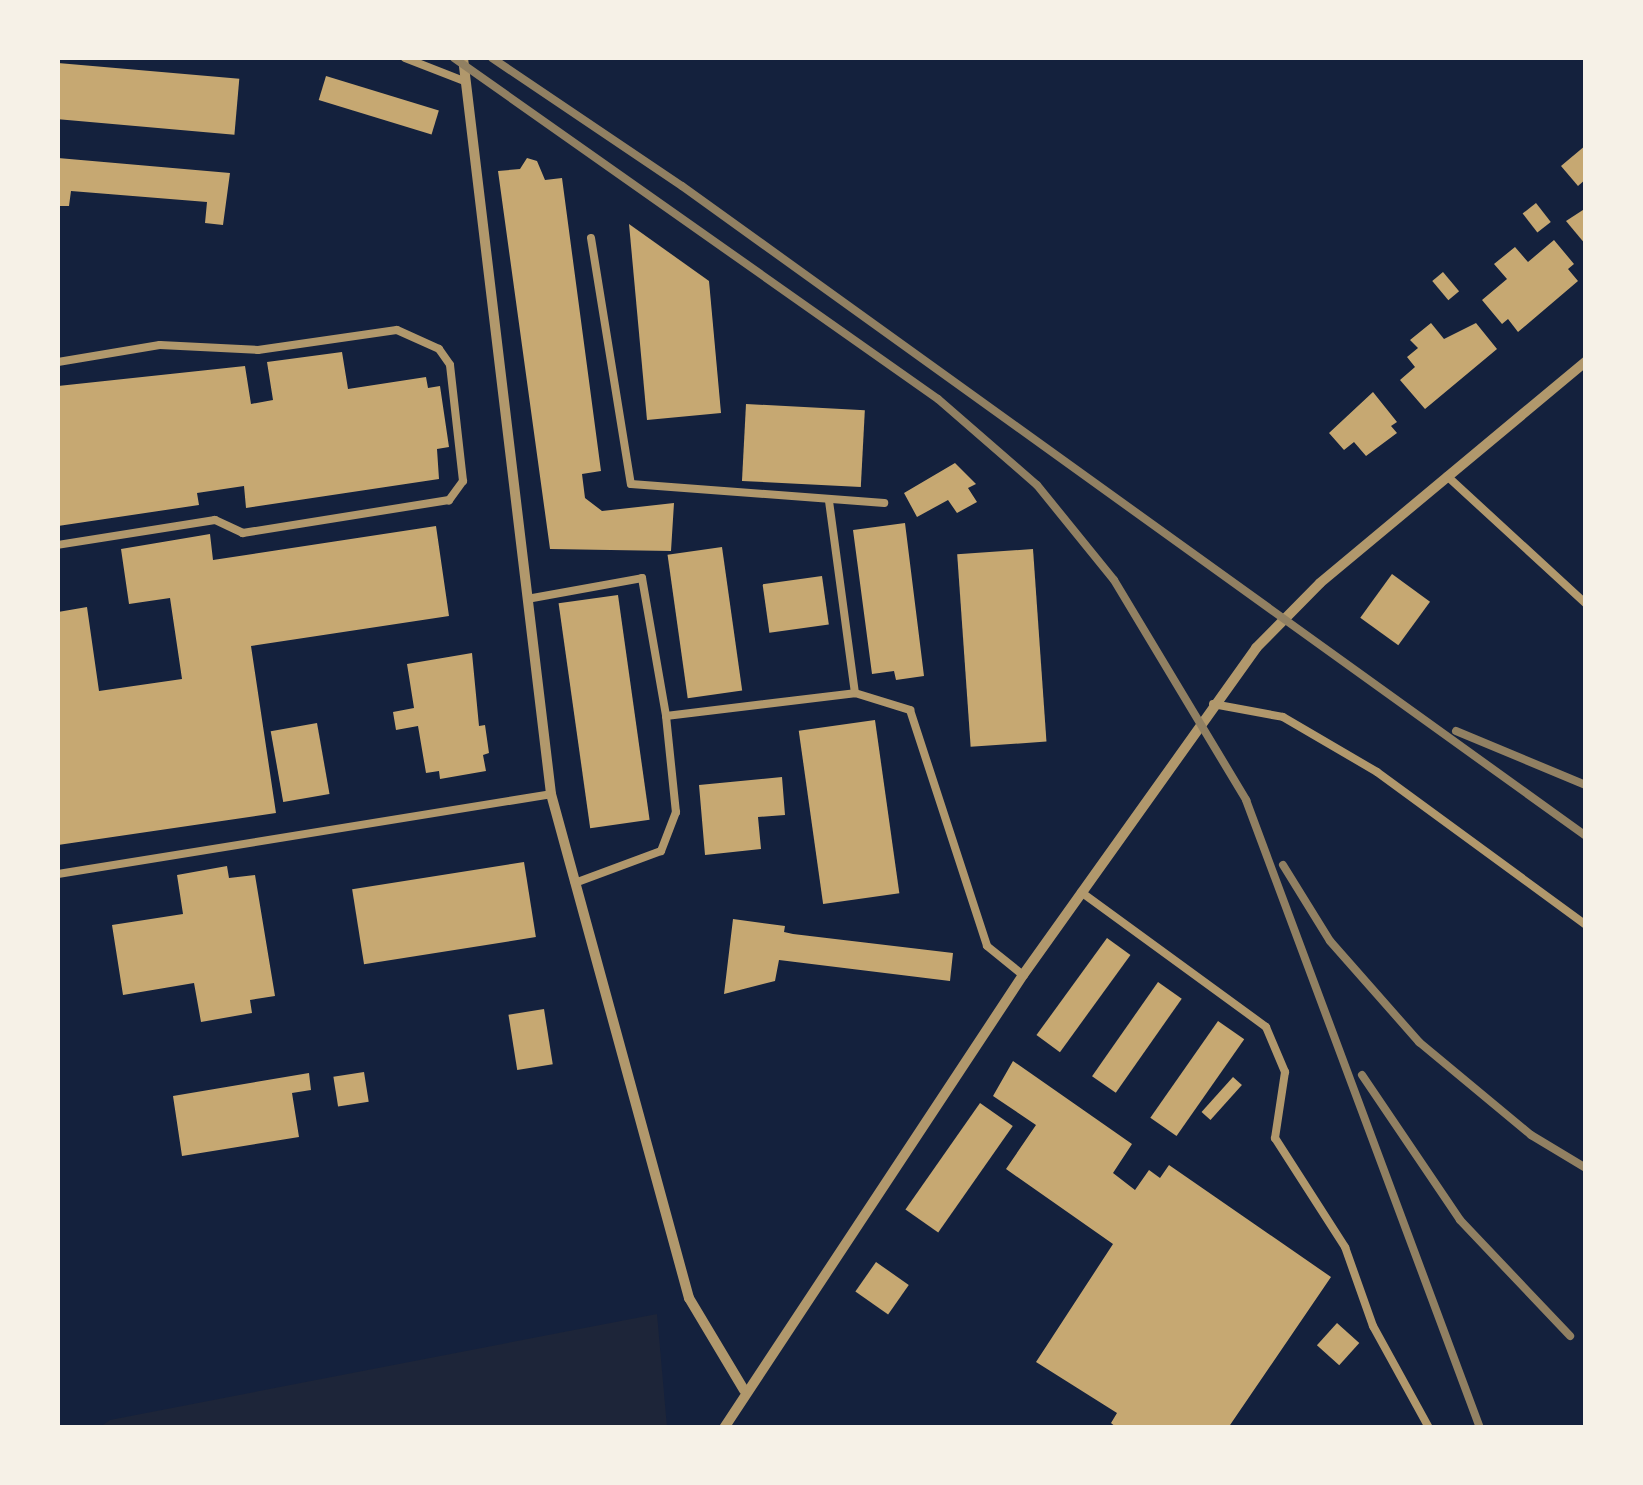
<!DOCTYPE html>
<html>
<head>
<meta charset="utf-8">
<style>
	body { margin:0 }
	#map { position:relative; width:1643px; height:1485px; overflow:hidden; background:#14213d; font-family:Jost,sans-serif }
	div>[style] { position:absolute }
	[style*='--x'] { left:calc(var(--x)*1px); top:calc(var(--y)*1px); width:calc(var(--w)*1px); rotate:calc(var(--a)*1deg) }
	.green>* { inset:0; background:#1d2539 }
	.building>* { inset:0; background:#c6a872; transform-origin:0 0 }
	.service>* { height:8px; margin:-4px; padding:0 4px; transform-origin:4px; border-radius:4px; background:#b1986c }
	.minor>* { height:10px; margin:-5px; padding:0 5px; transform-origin:5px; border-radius:5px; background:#b1986c }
	.rail>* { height:8px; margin:-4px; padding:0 4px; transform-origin:4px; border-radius:4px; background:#918062 }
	span { translate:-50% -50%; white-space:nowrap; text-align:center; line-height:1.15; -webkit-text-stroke:9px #f6f1e7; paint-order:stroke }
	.frame { position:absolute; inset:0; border:60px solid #f6f1e7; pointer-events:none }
</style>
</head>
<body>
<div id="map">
	<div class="green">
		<i style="clip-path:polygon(657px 1314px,667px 1427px,100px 1427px,110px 1420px)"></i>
	</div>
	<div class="building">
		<i style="left:58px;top:63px;width:182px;height:56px;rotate:5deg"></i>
		<i style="left:326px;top:76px;width:118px;height:25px;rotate:17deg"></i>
		<i style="clip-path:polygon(1586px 145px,1586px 179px,1578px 186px,1561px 166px)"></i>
		<i style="clip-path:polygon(58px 158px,230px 173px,223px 225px,205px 223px,207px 202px,71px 191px,69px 206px,58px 206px)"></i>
		<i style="clip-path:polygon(527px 158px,537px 161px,545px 180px,562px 178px,601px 471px,582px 474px,585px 498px,602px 511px,674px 503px,671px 551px,550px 549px,498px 171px,520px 169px)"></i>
		<i style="left:1536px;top:203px;width:24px;height:17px;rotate:52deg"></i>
		<i style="clip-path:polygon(1586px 208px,1586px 245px,1566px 221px)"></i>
		<i style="clip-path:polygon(629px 224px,709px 281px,721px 413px,647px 420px)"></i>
		<i style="clip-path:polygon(1554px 240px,1574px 264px,1568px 269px,1578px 281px,1518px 332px,1508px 319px,1502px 324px,1482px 300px,1507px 279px,1494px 264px,1515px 247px,1528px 262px)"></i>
		<i style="left:1443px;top:272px;width:25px;height:14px;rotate:50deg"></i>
		<i style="clip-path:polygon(1431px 323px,1444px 339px,1476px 323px,1497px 349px,1425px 409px,1400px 380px,1415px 367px,1407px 357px,1418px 348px,1410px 340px)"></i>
		<i style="clip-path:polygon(342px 352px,348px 389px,426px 377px,428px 388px,440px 386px,449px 447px,437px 449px,439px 479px,246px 508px,244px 486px,197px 493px,199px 505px,58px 526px,58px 386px,245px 366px,251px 404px,273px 400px,267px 362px)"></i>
		<i style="clip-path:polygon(1373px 392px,1397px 422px,1391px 426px,1397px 433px,1366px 456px,1354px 442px,1344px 450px,1329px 433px)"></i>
		<i style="left:746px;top:404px;width:119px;height:77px;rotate:3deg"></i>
		<i style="clip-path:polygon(955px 463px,976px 484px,968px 488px,977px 502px,957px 513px,948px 500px,917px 517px,904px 493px)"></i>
		<i style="clip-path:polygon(905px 523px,924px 676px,896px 680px,894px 671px,872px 674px,853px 530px)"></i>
		<i style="clip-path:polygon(436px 526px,449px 616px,251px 646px,276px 813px,58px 845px,58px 612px,87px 607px,99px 691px,182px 679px,170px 598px,129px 604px,121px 549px,210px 534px,213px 560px)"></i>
		<i style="left:722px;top:547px;width:145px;height:55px;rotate:82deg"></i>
		<i style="left:1033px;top:549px;width:193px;height:76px;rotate:86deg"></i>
		<i style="left:1392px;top:574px;width:47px;height:54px;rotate:36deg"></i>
		<i style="left:822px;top:576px;width:49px;height:60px;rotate:82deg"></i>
		<i style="left:618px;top:595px;width:227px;height:60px;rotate:82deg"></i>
		<i style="clip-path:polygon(472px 653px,479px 726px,485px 725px,489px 753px,483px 755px,486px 771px,440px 779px,439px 771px,426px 773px,418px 726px,396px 730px,393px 712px,414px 708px,407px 664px)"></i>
		<i style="left:875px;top:720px;width:175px;height:77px;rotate:82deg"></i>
		<i style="left:317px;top:723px;width:72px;height:47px;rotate:80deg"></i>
		<i style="clip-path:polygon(782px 777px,785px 815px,758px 817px,761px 849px,705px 855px,699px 785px)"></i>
		<i style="left:524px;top:862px;width:76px;height:174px;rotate:81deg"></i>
		<i style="clip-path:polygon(227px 866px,229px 878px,255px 875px,275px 996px,250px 1000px,252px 1013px,201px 1022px,194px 983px,123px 995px,112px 925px,183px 914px,177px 875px)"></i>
		<i style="clip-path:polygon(733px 919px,785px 926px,784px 932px,793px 934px,953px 953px,950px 981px,779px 960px,775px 981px,724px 994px)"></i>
		<i style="left:1107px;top:938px;width:29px;height:120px;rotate:36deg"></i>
		<i style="left:1158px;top:982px;width:29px;height:115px;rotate:35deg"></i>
		<i style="left:544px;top:1009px;width:56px;height:36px;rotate:81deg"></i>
		<i style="left:1218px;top:1021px;width:32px;height:118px;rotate:35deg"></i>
		<i style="clip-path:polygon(1013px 1061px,1132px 1144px,1113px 1173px,1135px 1190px,1149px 1170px,1160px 1178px,1169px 1165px,1331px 1277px,1228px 1428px,1117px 1428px,1111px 1423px,1117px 1413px,1036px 1362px,1113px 1244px,1006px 1169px,1036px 1125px,993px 1096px)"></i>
		<i style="left:364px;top:1072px;width:30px;height:31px;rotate:81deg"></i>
		<i style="clip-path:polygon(309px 1073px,311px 1090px,292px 1093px,299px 1137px,182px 1156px,173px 1096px)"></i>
		<i style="left:1233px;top:1077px;width:12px;height:47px;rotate:42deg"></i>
		<i style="left:980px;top:1103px;width:40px;height:130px;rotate:35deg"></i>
		<i style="left:876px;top:1262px;width:40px;height:36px;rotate:35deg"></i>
		<i style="left:1337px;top:1323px;width:30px;height:30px;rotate:42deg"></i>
	</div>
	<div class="service">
		<i style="--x:405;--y:58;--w:63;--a:21.3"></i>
		<i style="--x:591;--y:238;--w:249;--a:80.8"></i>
		<i style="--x:631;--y:484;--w:254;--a:4.3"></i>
		<i style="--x:58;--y:362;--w:103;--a:-9.5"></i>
		<i style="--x:160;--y:345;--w:98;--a:2.9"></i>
		<i style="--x:258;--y:350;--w:140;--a:-8.2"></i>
		<i style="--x:397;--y:330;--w:46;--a:24.3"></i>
		<i style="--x:439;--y:349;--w:19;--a:55"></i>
		<i style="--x:450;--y:365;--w:117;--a:83.6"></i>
		<i style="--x:463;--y:481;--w:24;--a:126"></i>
		<i style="--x:449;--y:500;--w:209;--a:170.9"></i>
		<i style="--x:243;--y:533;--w:31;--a:-155"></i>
		<i style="--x:215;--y:520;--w:159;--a:171"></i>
		<i style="--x:1447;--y:476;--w:189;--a:42.6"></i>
		<i style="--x:829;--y:501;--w:194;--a:82.3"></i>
		<i style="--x:855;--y:693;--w:58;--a:17.2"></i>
		<i style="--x:910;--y:710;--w:248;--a:71.9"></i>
		<i style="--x:987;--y:946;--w:46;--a:38.9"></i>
		<i style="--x:527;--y:599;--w:117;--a:-10.3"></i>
		<i style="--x:642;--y:578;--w:140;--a:80.1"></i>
		<i style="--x:666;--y:716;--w:97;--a:84.1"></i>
		<i style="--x:676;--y:812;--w:42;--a:111"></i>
		<i style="--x:661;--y:851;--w:92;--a:159.6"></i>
		<i style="--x:1213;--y:704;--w:71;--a:10.5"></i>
		<i style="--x:1283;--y:717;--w:109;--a:30.3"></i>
		<i style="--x:1377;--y:772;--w:259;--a:36.2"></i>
		<i style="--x:666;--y:716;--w:190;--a:-6.9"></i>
		<i style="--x:58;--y:874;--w:499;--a:-9.2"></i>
		<i style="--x:1081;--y:892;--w:229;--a:36.1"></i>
		<i style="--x:1266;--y:1027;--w:49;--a:67.1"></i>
		<i style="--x:1285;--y:1072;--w:67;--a:98.6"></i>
		<i style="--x:1275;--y:1138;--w:130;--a:57.3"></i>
		<i style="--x:1345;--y:1247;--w:84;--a:70.5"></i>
		<i style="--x:1373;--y:1326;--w:116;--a:61.2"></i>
	</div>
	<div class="minor">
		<i style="--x:463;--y:58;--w:741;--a:83.18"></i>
		<i style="--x:551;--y:794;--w:523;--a:74.69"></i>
		<i style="--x:689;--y:1298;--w:107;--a:59.1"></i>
		<i style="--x:724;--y:1428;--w:543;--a:-56.57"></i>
		<i style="--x:1023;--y:975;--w:402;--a:-54.5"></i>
		<i style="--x:1256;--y:648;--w:91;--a:-45.4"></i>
		<i style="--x:1320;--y:583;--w:346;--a:-39.8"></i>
	</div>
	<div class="rail">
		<i style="--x:454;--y:58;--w:592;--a:35.17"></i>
		<i style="--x:938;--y:399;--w:131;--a:41"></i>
		<i style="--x:1037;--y:485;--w:122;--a:51"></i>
		<i style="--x:1114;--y:580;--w:257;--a:59"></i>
		<i style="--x:1246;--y:800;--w:670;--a:69.56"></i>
		<i style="--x:492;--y:58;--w:229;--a:34"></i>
		<i style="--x:682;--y:186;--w:1113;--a:35.72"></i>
		<i style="--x:1456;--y:731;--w:141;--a:22.6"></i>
		<i style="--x:1283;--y:865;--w:89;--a:58.3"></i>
		<i style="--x:1330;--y:941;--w:135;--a:48.6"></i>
		<i style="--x:1419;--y:1042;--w:146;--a:39.7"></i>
		<i style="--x:1531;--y:1135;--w:64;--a:31"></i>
		<i style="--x:1362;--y:1075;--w:175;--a:55.9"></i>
		<i style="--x:1460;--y:1220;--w:160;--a:46.5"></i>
	</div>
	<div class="frame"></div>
</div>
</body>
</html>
